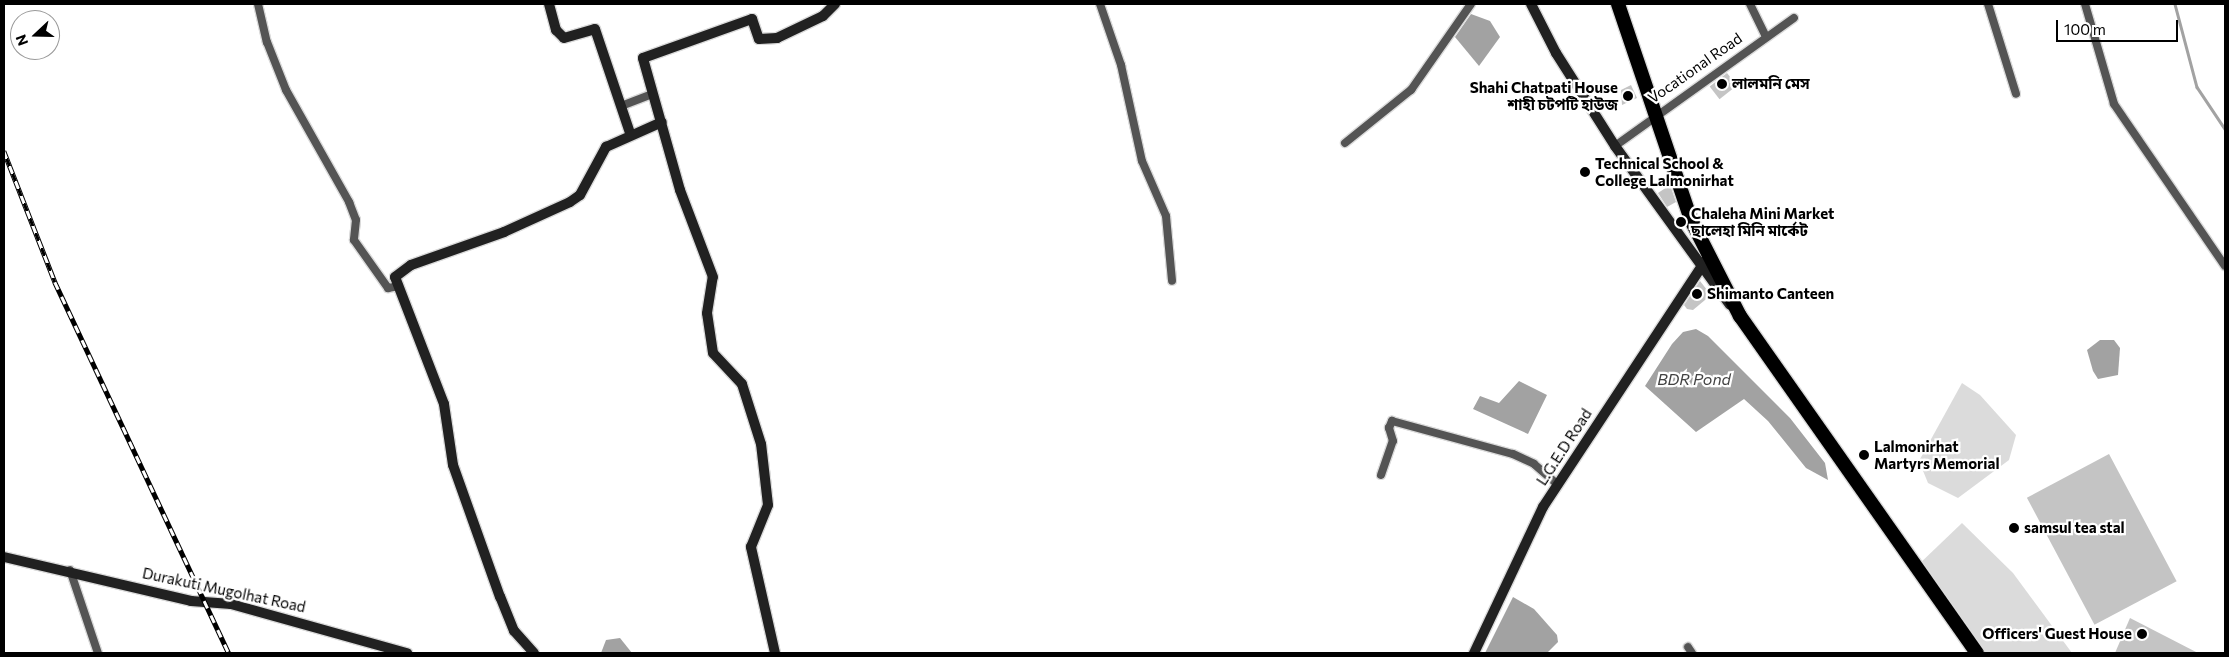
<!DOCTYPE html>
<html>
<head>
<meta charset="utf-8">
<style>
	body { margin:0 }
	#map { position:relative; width:2229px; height:657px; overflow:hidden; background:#fff; font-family:Commissioner,"Noto Sans Bengali",sans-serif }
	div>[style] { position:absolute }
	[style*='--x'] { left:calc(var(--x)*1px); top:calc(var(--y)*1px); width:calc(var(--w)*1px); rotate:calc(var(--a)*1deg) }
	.green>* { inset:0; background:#dbdbdb }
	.water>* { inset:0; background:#a2a2a2 }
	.stream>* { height:2.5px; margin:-1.25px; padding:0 1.25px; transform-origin:1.25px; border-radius:1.25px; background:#a2a2a2 }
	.building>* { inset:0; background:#c4c4c4; transform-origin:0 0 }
	.roads { filter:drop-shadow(1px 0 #dbdbdb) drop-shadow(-1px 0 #dbdbdb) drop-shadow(0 1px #dbdbdb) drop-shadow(0 -1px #dbdbdb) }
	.street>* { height:8px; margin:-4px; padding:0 4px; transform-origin:4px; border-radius:4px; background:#545454 }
	.secondary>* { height:10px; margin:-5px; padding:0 5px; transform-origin:5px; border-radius:5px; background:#212121 }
	.highway>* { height:14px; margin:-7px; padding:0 7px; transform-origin:7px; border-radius:7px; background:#000 }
	.rail>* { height:4.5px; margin-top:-2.25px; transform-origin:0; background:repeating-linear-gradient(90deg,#fff 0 8px,#000 0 16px); box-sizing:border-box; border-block:1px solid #000 }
	.dots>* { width:14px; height:14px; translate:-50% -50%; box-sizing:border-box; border:2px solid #fff; border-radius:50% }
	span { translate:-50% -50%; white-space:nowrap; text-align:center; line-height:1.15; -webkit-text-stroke:4.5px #fff; paint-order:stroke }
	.street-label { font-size:15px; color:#000 }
	.poi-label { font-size:15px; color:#000; font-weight:700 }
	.left { translate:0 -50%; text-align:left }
	.right { translate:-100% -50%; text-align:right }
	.water-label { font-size:16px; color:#434343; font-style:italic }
	.frame { position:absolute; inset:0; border:5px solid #000; pointer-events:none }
	.north { position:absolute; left:10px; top:10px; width:50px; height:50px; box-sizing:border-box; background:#fff; border:1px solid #999; border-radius:50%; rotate:249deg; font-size:14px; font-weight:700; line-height:20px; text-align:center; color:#000 }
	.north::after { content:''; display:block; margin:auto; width:18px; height:22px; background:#000; clip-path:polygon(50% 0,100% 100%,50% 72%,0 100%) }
	.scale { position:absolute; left:2056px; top:20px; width:122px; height:22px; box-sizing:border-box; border:2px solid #000; border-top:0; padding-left:6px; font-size:15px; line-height:18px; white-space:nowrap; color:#000; -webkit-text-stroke:4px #fff; paint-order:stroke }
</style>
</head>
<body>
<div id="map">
	<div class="green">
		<i style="clip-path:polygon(1962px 383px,1980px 395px,2016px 435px,2009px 460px,1958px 498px,1928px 483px,1919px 461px)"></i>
		<i style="clip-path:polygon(1962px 523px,2013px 573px,2072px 653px,1977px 653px,1916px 567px)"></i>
	</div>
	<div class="water">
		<i style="clip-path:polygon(1471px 14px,1490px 21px,1500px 37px,1479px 66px,1455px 37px)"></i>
		<i style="clip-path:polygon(1696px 329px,1708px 336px,1790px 418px,1825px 463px,1828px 480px,1806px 468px,1768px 421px,1744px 399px,1696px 432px,1645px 386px,1672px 344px,1683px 332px)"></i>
		<i style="clip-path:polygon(2100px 340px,2114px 340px,2120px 348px,2118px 375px,2098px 379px,2093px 371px,2087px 350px)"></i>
		<i style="clip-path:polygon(1519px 381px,1547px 395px,1528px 434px,1473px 409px,1480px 396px,1499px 403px)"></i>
		<i style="clip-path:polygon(1513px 597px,1534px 609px,1557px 635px,1558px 642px,1547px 653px,1485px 653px)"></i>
		<i style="clip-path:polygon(620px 638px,632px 653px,601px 653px,606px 640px)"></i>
	</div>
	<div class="stream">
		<i style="--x:2175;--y:4;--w:86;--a:75.2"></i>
		<i style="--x:2197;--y:87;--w:50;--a:56.3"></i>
	</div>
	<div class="building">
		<i style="left:1727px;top:73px;width:16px;height:22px;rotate:52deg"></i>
		<i style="clip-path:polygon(1631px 85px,1637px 98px,1622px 105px,1621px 90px)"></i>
		<i style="clip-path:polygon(1670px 185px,1676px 202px,1667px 207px,1658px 193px)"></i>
		<i style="clip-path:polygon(1700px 281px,1711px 295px,1693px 310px,1687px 309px,1684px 305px)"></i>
		<i style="left:2109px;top:454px;width:144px;height:93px;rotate:62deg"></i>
		<i style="clip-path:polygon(2130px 618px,2198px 653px,2115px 653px)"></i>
	</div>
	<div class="roads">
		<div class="street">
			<i style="--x:258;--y:4;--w:39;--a:77"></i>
			<i style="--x:267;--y:42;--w:52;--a:68.4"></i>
			<i style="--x:286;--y:90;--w:129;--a:60.6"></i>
			<i style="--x:349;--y:202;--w:19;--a:69"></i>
			<i style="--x:356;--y:220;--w:20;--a:96"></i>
			<i style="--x:354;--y:240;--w:59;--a:54.7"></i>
			<i style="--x:388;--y:288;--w:11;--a:-10"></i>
			<i style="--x:1100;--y:4;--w:65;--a:71"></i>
			<i style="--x:1121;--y:65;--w:98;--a:77.7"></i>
			<i style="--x:1142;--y:161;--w:60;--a:66.4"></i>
			<i style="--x:1166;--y:216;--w:65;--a:84.7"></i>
			<i style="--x:1750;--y:4;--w:37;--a:64"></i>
			<i style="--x:1988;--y:4;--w:94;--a:72.7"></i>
			<i style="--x:2085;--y:4;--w:104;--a:73.8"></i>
			<i style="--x:2114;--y:104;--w:196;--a:55.6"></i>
			<i style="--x:621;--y:106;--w:33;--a:-21"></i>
			<i style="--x:1345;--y:143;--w:85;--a:-38.8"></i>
			<i style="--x:1411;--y:90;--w:105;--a:-55.1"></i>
			<i style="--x:1615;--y:146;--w:220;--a:-35.6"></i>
			<i style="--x:1381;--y:475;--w:36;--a:-71"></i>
			<i style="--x:1393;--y:441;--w:14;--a:-107"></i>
			<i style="--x:1389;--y:428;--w:8;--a:-67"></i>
			<i style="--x:1392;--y:421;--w:125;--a:15.3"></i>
			<i style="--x:1513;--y:454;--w:23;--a:25"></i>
			<i style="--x:1534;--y:464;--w:32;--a:41"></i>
			<i style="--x:70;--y:570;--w:88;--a:71.4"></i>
			<i style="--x:1688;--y:647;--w:7;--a:56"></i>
		</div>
		<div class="secondary">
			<i style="--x:549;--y:4;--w:27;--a:75"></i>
			<i style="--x:556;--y:30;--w:11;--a:45"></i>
			<i style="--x:564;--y:38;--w:32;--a:-16"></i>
			<i style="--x:595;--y:29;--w:110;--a:71.4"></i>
			<i style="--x:1531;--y:4;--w:55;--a:63"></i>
			<i style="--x:1556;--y:53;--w:110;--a:57.6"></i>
			<i style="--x:1615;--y:146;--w:196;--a:54.1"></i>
			<i style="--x:4;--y:557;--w:192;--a:13.2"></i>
			<i style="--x:191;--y:601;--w:40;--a:4.3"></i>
			<i style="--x:231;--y:604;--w:183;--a:15.6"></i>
			<i style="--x:534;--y:653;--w:30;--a:-132"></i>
			<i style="--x:514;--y:631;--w:37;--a:-112"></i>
			<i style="--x:500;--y:597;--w:140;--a:-109.6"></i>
			<i style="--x:453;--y:465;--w:62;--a:-98.4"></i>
			<i style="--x:444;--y:404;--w:136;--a:-111.1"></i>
			<i style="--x:395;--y:277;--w:20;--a:-37"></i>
			<i style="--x:411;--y:265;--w:99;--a:-19.5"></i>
			<i style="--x:504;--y:232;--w:72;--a:-24.4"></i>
			<i style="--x:570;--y:202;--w:12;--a:-35"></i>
			<i style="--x:580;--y:195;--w:55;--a:-61.6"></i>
			<i style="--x:606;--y:147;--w:61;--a:-24.1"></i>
			<i style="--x:775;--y:653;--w:109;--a:-102.8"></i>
			<i style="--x:751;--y:547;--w:45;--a:-68"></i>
			<i style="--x:768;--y:505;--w:61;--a:-96.5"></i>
			<i style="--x:761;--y:444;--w:63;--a:-107.6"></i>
			<i style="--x:742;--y:384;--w:42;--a:-133.1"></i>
			<i style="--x:713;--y:353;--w:40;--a:-98.5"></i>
			<i style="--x:707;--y:313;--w:36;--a:-81"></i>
			<i style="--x:713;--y:277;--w:93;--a:-110.8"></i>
			<i style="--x:680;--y:190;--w:137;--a:-105.7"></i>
			<i style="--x:643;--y:58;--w:116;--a:-19.7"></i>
			<i style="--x:752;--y:19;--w:21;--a:71"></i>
			<i style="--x:759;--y:39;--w:18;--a:-3"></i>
			<i style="--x:777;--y:38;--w:51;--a:-25.6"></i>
			<i style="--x:823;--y:16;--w:17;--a:-45"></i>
			<i style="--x:1474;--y:653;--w:161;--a:-64.7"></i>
			<i style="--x:1543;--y:507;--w:302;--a:-56.6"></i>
		</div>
		<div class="highway">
			<i style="--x:1618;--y:4;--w:228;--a:71.3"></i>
			<i style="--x:1691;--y:220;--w:108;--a:63"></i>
			<i style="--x:1740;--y:316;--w:412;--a:54.9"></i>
		</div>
	</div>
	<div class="rail">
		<i style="--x:4;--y:151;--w:141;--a:68.7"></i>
		<i style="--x:55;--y:282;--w:410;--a:64.9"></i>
	</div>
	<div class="dots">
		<i style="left:1722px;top:84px;background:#000"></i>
		<i style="left:1628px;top:96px;background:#000"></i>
		<i style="left:1585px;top:172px;background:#000"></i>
		<i style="left:1681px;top:222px;background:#000"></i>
		<i style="left:1697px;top:294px;background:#000"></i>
		<i style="left:1864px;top:455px;background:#000"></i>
		<i style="left:2014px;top:528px;background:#000"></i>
		<i style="left:2142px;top:634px;background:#000"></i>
	</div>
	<div class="street-label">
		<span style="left:1695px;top:68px;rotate:-35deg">Vocational Road</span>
		<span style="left:1564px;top:447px;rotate:-57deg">L.G.E.D Road</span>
		<span style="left:224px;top:590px;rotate:12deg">Durakuti Mugolhat Road</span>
	</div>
	<div class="poi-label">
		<span class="left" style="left:1732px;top:84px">লালমনি মেস</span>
		<span class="right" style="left:1618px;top:96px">Shahi Chatpati House<br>শাহী চটপটি হাউজ</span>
		<span class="left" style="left:1595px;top:172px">Technical School &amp;<br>College Lalmonirhat</span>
		<span class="left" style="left:1691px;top:222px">Chaleha Mini Market<br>ছালেহা মিনি মার্কেট</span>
		<span class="left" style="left:1707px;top:294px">Shimanto Canteen</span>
		<span class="left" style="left:1874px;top:455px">Lalmonirhat<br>Martyrs Memorial</span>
		<span class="left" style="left:2024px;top:528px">samsul tea stal</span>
		<span class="right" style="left:2132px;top:634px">Officers' Guest House</span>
	</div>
	<div class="water-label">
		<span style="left:1694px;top:379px">BDR Pond</span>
	</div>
	<div class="frame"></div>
	<div class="north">N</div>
	<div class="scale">100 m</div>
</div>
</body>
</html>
